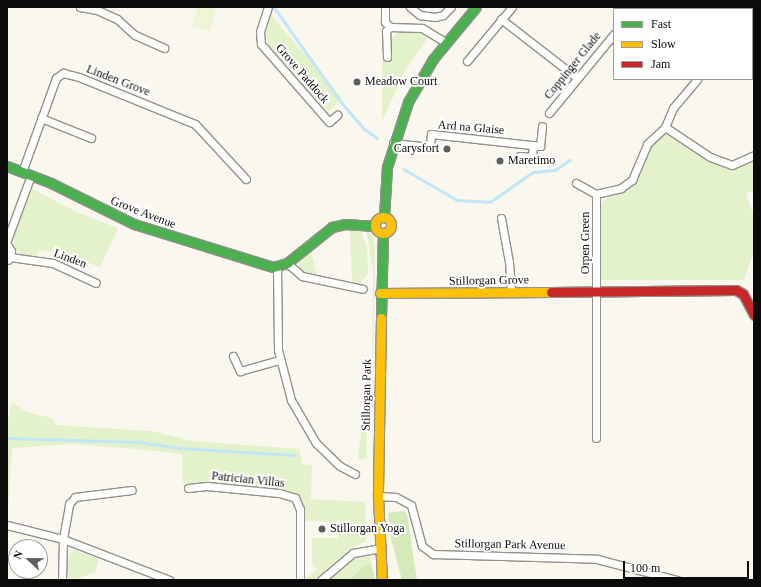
<!DOCTYPE html>
<html>
<head>
<meta charset="utf-8">
<style>
	body { margin:0 }
	#map { position:relative; width:761px; height:587px; overflow:hidden; background:#faf7ee; font-family:"Times New Roman",serif }
	div>[style] { position:absolute }
	[style*='--x'] { left:calc(var(--x)*1px); top:calc(var(--y)*1px); width:calc(var(--w)*1px); rotate:calc(var(--a)*1deg) }
	.green>* { inset:0; background:#e3f2cb }
	.forest>* { inset:0; background:#d4eab9 }
	.pitch>* { inset:0; background:#edf5d5 }
	.stream>* { height:2.5px; margin:-1.25px; padding:0 1.25px; transform-origin:1.25px; border-radius:1.25px; background:#c0e6f8 }
	.roads { filter:drop-shadow(1px 0 #93918d) drop-shadow(-1px 0 #93918d) drop-shadow(0 1px #93918d) drop-shadow(0 -1px #93918d) }
	.street>* { height:7px; margin:-3.5px; padding:0 3.5px; transform-origin:3.5px; border-radius:3.5px; background:#fefefc }
	.fast>* { height:9px; margin:-4.5px; padding:0 4.5px; transform-origin:4.5px; border-radius:4.5px; background:#4caf50 }
	.slow>* { height:9px; margin:-4.5px; padding:0 4.5px; transform-origin:4.5px; border-radius:4.5px; background:#ffc107 }
	.slow>.ring { margin:-4.5px; padding:0; box-sizing:content-box; background:none; border:9px solid #ffc107; border-radius:50% }
	.jam>* { height:9px; margin:-4.5px; padding:0 4.5px; transform-origin:4.5px; border-radius:4.5px; background:#c62828 }
	.dots>* { width:11px; height:11px; translate:-50% -50%; box-sizing:border-box; border:2px solid #fff; border-radius:50% }
	span { translate:-50% -50%; white-space:nowrap; text-align:center; line-height:1.15; -webkit-text-stroke:4px #fff; paint-order:stroke }
	.street-label { font-size:12px; color:#0b0b0b }
	.poi-label { font-size:12px; color:#0b0b0b }
	.left { translate:0 -50%; text-align:left }
	.right { translate:-100% -50%; text-align:right }
	.frame { position:absolute; inset:0; border:8px solid #0b0b0b; pointer-events:none }
	.legend { position:absolute; left:613px; top:8px; width:140px; height:72px; box-sizing:border-box; background:#fff; border:1px solid #9d9d9d; margin:0; padding:5px 7px; list-style:none; font-size:12px; color:#0b0b0b }
	.legend li { display:flex; align-items:center; gap:8px; height:20px }
	.legend b { width:20px; border:1px solid #9d9d9d }
	.north { position:absolute; left:8px; top:539px; width:40px; height:40px; box-sizing:border-box; background:#fff; border:1px solid #9d9d9d; border-radius:50%; rotate:292deg; font-size:11px; font-weight:700; line-height:16px; text-align:center; color:#0b0b0b }
	.north::after { content:''; display:block; margin:auto; width:14px; height:18px; background:#5f5e5a; clip-path:polygon(50% 0,100% 100%,50% 72%,0 100%) }
	.scale { position:absolute; left:623px; top:561px; width:126px; height:18px; box-sizing:border-box; border:2px solid #0b0b0b; border-top:0; padding-left:5px; font-size:12px; line-height:14px; white-space:nowrap; color:#0b0b0b; -webkit-text-stroke:3px #fff; paint-order:stroke }
</style>
</head>
<body>
<div id="map">
	<div class="green">
		<i style="clip-path:polygon(271px 15px,342px 98px,328px 112px,268px 44px,266px 35px)"></i>
		<i style="clip-path:polygon(399px 31px,415px 31px,429px 36px,405px 71px,382px 121px,382px 59px,390px 59px,391px 39px)"></i>
		<i style="clip-path:polygon(666px 134px,719px 166px,736px 169px,754px 162px,754px 190px,746px 193px,754px 218px,754px 251px,744px 280px,600px 280px,600px 205px,604px 200px,632px 186px,641px 174px,649px 147px,658px 137px)"></i>
		<i style="clip-path:polygon(32px 189px,77px 212px,118px 228px,100px 267px,59px 252px,38px 250px,37px 256px,24px 256px,16px 250px,13px 236px)"></i>
		<i style="clip-path:polygon(366px 229px,373px 236px,375px 246px,372px 533px,373px 271px)"></i>
		<i style="clip-path:polygon(350px 231px,361px 231px,367px 248px,368px 274px,360px 284px,352px 283px)"></i>
		<i style="clip-path:polygon(311px 251px,317px 277px,299px 268px,299px 263px)"></i>
		<i style="clip-path:polygon(366px 400px,367px 458px,359px 461px,358px 454px)"></i>
		<i style="clip-path:polygon(12px 401px,26px 412px,52px 418px,56px 425px,151px 431px,193px 441px,299px 449px,302px 464px,312px 465px,311px 499px,365px 502px,366px 541px,349px 550px,315px 579px,305px 580px,317px 569px,312px 564px,312px 538px,338px 538px,339px 522px,303px 521px,303px 507px,298px 497px,292px 491px,183px 483px,182px 454px,136px 449px,72px 444px,12px 448px,8px 510px,7px 426px)"></i>
		<i style="clip-path:polygon(75px 550px,99px 559px,95px 572px,80px 578px,66px 578px,70px 552px)"></i>
		<i style="clip-path:polygon(363px 555px,370px 557px,375px 580px,328px 580px,351px 558px)"></i>
	</div>
	<div class="forest">
		<i style="clip-path:polygon(403px 511px,407px 514px,417px 580px,402px 580px,391px 539px,388px 513px)"></i>
		<i style="clip-path:polygon(371px 565px,375px 580px,349px 580px,364px 566px)"></i>
	</div>
	<div class="pitch">
		<i style="clip-path:polygon(197px 7px,216px 7px,210px 31px,192px 27px)"></i>
	</div>
	<div class="stream">
		<i style="--x:274;--y:7;--w:118;--a:54.7"></i>
		<i style="--x:342;--y:103;--w:35;--a:49"></i>
		<i style="--x:365;--y:129;--w:15;--a:37"></i>
		<i style="--x:404;--y:169;--w:61;--a:30.3"></i>
		<i style="--x:457;--y:200;--w:33;--a:3"></i>
		<i style="--x:490;--y:202;--w:52;--a:-34.9"></i>
		<i style="--x:533;--y:172;--w:22;--a:-5"></i>
		<i style="--x:555;--y:170;--w:18;--a:-34"></i>
		<i style="--x:7;--y:438;--w:131;--a:1.7"></i>
		<i style="--x:138;--y:442;--w:42;--a:8.1"></i>
		<i style="--x:180;--y:448;--w:114;--a:3.5"></i>
	</div>
	<div class="roads">
		<div class="street">
			<i style="--x:80;--y:7;--w:17;--a:10"></i>
			<i style="--x:97;--y:10;--w:22;--a:24"></i>
			<i style="--x:117;--y:19;--w:24;--a:42"></i>
			<i style="--x:135;--y:35;--w:32;--a:24"></i>
			<i style="--x:268;--y:7;--w:26;--a:108"></i>
			<i style="--x:260;--y:32;--w:12;--a:85"></i>
			<i style="--x:261;--y:44;--w:103;--a:48.9"></i>
			<i style="--x:329;--y:122;--w:11;--a:-41"></i>
			<i style="--x:385;--y:7;--w:15;--a:90"></i>
			<i style="--x:385;--y:22;--w:7;--a:45"></i>
			<i style="--x:390;--y:27;--w:32;--a:2"></i>
			<i style="--x:422;--y:28;--w:27;--a:31"></i>
			<i style="--x:410;--y:7;--w:13;--a:39"></i>
			<i style="--x:420;--y:15;--w:15;--a:8"></i>
			<i style="--x:435;--y:17;--w:8;--a:-14"></i>
			<i style="--x:443;--y:15;--w:11;--a:-45"></i>
			<i style="--x:632;--y:7;--w:3;--a:45"></i>
			<i style="--x:501;--y:19;--w:96;--a:37.8"></i>
			<i style="--x:387;--y:57;--w:26;--a:-92"></i>
			<i style="--x:386;--y:31;--w:6;--a:-45"></i>
			<i style="--x:467;--y:61;--w:70;--a:-50.2"></i>
			<i style="--x:549;--y:113;--w:102;--a:-50.6"></i>
			<i style="--x:41;--y:118;--w:54;--a:21.8"></i>
			<i style="--x:665;--y:127;--w:54;--a:33.7"></i>
			<i style="--x:710;--y:157;--w:23;--a:20"></i>
			<i style="--x:732;--y:165;--w:24;--a:-24"></i>
			<i style="--x:393;--y:143;--w:37;--a:6"></i>
			<i style="--x:430;--y:147;--w:13;--a:-86"></i>
			<i style="--x:431;--y:134;--w:110;--a:6.3"></i>
			<i style="--x:540;--y:146;--w:20;--a:-84"></i>
			<i style="--x:520;--y:156;--w:12;--a:5"></i>
			<i style="--x:532;--y:157;--w:12;--a:-85"></i>
			<i style="--x:22;--y:172;--w:100;--a:-70.1"></i>
			<i style="--x:56;--y:78;--w:9;--a:-36"></i>
			<i style="--x:63;--y:73;--w:16;--a:14"></i>
			<i style="--x:79;--y:77;--w:125;--a:22.1"></i>
			<i style="--x:195;--y:124;--w:75;--a:47.2"></i>
			<i style="--x:576;--y:183;--w:23;--a:29"></i>
			<i style="--x:596;--y:194;--w:26;--a:-13"></i>
			<i style="--x:621;--y:188;--w:14;--a:-36"></i>
			<i style="--x:632;--y:180;--w:39;--a:-67"></i>
			<i style="--x:647;--y:144;--w:25;--a:-43"></i>
			<i style="--x:665;--y:127;--w:21;--a:-67"></i>
			<i style="--x:673;--y:108;--w:38;--a:-50"></i>
			<i style="--x:596;--y:194;--w:244;--a:90"></i>
			<i style="--x:501;--y:218;--w:45;--a:79.7"></i>
			<i style="--x:509;--y:262;--w:31;--a:86"></i>
			<i style="--x:7;--y:240;--w:69;--a:-69.7"></i>
			<i style="--x:7;--y:244;--w:8;--a:60"></i>
			<i style="--x:11;--y:251;--w:9;--a:108"></i>
			<i style="--x:10;--y:257;--w:43;--a:7.9"></i>
			<i style="--x:53;--y:263;--w:47;--a:24.9"></i>
			<i style="--x:287;--y:263;--w:20;--a:41"></i>
			<i style="--x:302;--y:276;--w:62;--a:12"></i>
			<i style="--x:277;--y:267;--w:83;--a:89.3"></i>
			<i style="--x:278;--y:350;--w:52;--a:75.4"></i>
			<i style="--x:291;--y:400;--w:50;--a:59.8"></i>
			<i style="--x:316;--y:443;--w:33;--a:44"></i>
			<i style="--x:340;--y:466;--w:17;--a:28"></i>
			<i style="--x:233;--y:356;--w:17;--a:65"></i>
			<i style="--x:240;--y:371;--w:41;--a:-15.8"></i>
			<i style="--x:188;--y:488;--w:19;--a:-6"></i>
			<i style="--x:207;--y:486;--w:72;--a:5.6"></i>
			<i style="--x:279;--y:493;--w:17;--a:17"></i>
			<i style="--x:295;--y:498;--w:12;--a:66"></i>
			<i style="--x:300;--y:509;--w:71;--a:90"></i>
			<i style="--x:378;--y:496;--w:18;--a:3"></i>
			<i style="--x:396;--y:497;--w:17;--a:28"></i>
			<i style="--x:411;--y:505;--w:42;--a:75"></i>
			<i style="--x:422;--y:546;--w:14;--a:36"></i>
			<i style="--x:433;--y:554;--w:164;--a:1.7"></i>
			<i style="--x:597;--y:559;--w:83;--a:14.7"></i>
			<i style="--x:7;--y:525;--w:58;--a:14"></i>
			<i style="--x:63;--y:539;--w:114;--a:21.1"></i>
			<i style="--x:62;--y:580;--w:41;--a:-88.6"></i>
			<i style="--x:63;--y:539;--w:36;--a:-80"></i>
			<i style="--x:69;--y:504;--w:9;--a:-49"></i>
			<i style="--x:75;--y:497;--w:57;--a:-7"></i>
			<i style="--x:321;--y:580;--w:42;--a:-40.2"></i>
			<i style="--x:353;--y:553;--w:27;--a:-10"></i>
		</div>
		<div class="fast">
			<i style="--x:7;--y:166;--w:47;--a:21.1"></i>
			<i style="--x:51;--y:183;--w:93;--a:26.3"></i>
			<i style="--x:134;--y:224;--w:145;--a:17.2"></i>
			<i style="--x:273;--y:267;--w:15;--a:-16"></i>
			<i style="--x:287;--y:263;--w:58;--a:-38.7"></i>
			<i style="--x:332;--y:227;--w:13;--a:-13"></i>
			<i style="--x:345;--y:224;--w:30;--a:4"></i>
			<i style="--x:384;--y:217;--w:50;--a:-86.6"></i>
			<i style="--x:387;--y:167;--w:68;--a:-72.1"></i>
			<i style="--x:408;--y:102;--w:50;--a:-59.8"></i>
			<i style="--x:433;--y:59;--w:67;--a:-50.4"></i>
			<i style="--x:381;--y:318;--w:85;--a:-88.7"></i>
		</div>
		<div class="slow">
			<i class="ring" style="left:375px;top:217px;width:7px;height:7px"></i>
			<i style="--x:380;--y:293;--w:171;--a:-0.3"></i>
			<i style="--x:381;--y:318;--w:178;--a:91"></i>
			<i style="--x:378;--y:496;--w:84;--a:87.3"></i>
		</div>
		<div class="jam">
			<i style="--x:551;--y:292;--w:185;--a:-0.6"></i>
			<i style="--x:736;--y:290;--w:8;--a:30"></i>
			<i style="--x:743;--y:294;--w:24;--a:62"></i>
		</div>
	</div>
	<div class="dots">
		<i style="left:357px;top:82px;background:#5f5e5a"></i>
		<i style="left:447px;top:149px;background:#5f5e5a"></i>
		<i style="left:500px;top:161px;background:#5f5e5a"></i>
		<i style="left:322px;top:529px;background:#5f5e5a"></i>
	</div>
	<div class="street-label">
		<span style="left:573px;top:66px;rotate:-51deg">Coppinger Glade</span>
		<span style="left:302px;top:74px;rotate:49deg">Grove Paddock</span>
		<span style="left:118px;top:81px;rotate:21deg">Linden Grove</span>
		<span style="left:471px;top:128px;rotate:5deg">Ard na Glaise</span>
		<span style="left:143px;top:213px;rotate:21deg">Grove Avenue</span>
		<span style="left:586px;top:243px;rotate:-90deg">Orpen Green</span>
		<span style="left:70px;top:259px;rotate:20deg">Linden</span>
		<span style="left:489px;top:281px;rotate:-1deg">Stillorgan Grove</span>
		<span style="left:367px;top:395px;rotate:-89deg">Stillorgan Park</span>
		<span style="left:248px;top:480px;rotate:6deg">Patrician Villas</span>
		<span style="left:510px;top:545px;rotate:1deg">Stillorgan Park Avenue</span>
	</div>
	<div class="poi-label">
		<span class="left" style="left:365px;top:82px">Meadow Court</span>
		<span class="right" style="left:439px;top:149px">Carysfort</span>
		<span class="left" style="left:508px;top:161px">Maretimo</span>
		<span class="left" style="left:330px;top:529px">Stillorgan Yoga</span>
	</div>
	<div class="frame"></div>
	<ul class="legend">
	<li><b style="height:5px;background:#4caf50"></b>Fast</li>
	<li><b style="height:5px;background:#ffc107"></b>Slow</li>
	<li><b style="height:5px;background:#c62828"></b>Jam</li>
	</ul>
	<div class="north">N</div>
	<div class="scale">100 m</div>
</div>
</body>
</html>
